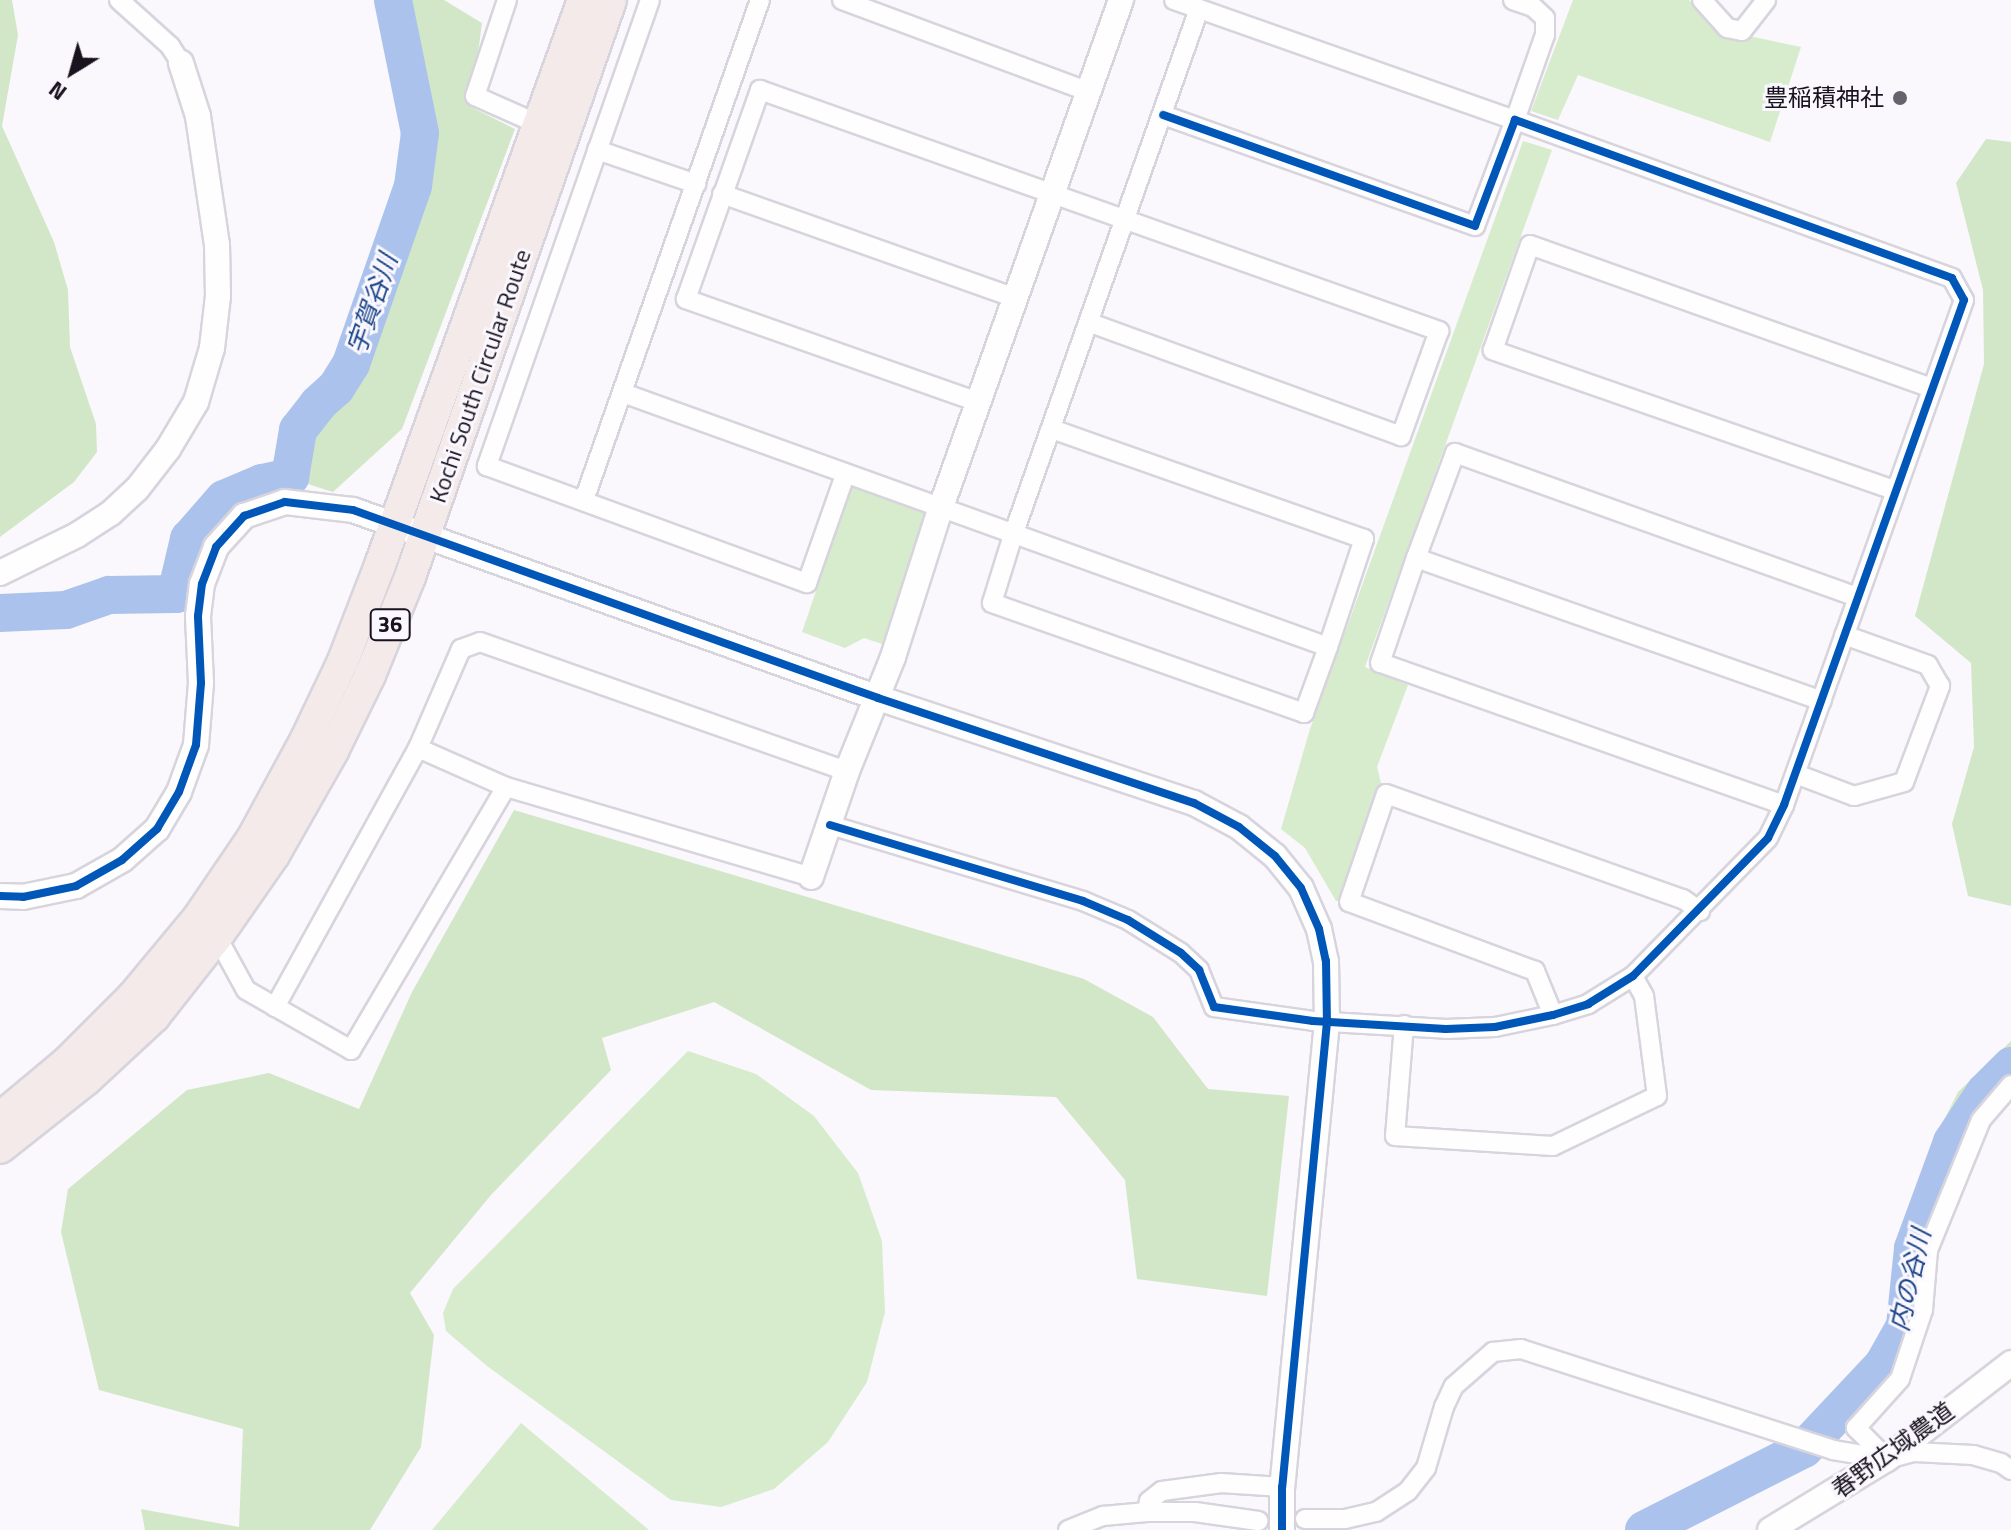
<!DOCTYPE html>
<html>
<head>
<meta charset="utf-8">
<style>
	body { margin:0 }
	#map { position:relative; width:2011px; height:1530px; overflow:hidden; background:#faf8fd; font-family:"Titillium Web","Noto Sans JP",sans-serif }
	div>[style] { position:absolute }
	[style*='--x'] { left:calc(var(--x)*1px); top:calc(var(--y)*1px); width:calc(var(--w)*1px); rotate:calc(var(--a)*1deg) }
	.green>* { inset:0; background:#d7ebcd }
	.forest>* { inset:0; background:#d2e7c8 }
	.river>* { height:38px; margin:-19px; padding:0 19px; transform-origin:19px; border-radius:19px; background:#abc3ec }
	.roads { filter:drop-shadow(2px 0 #d7d4dd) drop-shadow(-2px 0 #d7d4dd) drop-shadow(0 2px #d7d4dd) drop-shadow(0 -2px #d7d4dd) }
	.minor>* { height:18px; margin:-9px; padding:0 9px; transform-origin:9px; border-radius:9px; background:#fefeff }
	.tertiary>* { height:24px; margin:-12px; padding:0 12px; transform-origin:12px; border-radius:12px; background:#fefeff }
	.primary>* { height:30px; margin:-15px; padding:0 15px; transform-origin:15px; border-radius:15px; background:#f3eae9 }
	.cycleway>* { height:8px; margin:-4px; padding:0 4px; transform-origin:4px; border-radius:4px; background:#0057b8 }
	.dots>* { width:22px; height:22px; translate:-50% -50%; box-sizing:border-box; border:4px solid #faf7fe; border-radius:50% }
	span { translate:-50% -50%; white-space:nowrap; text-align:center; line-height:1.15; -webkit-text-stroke:6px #faf7fe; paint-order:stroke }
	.shield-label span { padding:2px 6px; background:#faf7fe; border:2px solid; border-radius:6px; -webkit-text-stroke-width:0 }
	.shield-label { font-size:22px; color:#18131e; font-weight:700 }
	.poi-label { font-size:24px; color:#18131e }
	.right { translate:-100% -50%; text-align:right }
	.street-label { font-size:24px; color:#18131e }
	.water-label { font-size:26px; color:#1b4588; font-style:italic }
	.north { position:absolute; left:32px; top:32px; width:80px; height:80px; -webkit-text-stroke:6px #faf7fe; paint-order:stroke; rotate:217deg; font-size:22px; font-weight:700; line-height:32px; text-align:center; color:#18131e }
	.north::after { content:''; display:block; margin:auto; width:28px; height:36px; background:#18131e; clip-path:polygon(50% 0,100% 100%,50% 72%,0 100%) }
</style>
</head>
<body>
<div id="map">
	<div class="green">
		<i style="clip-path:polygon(1573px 0,1689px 0,1715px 29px,1801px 47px,1770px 142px,1578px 75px,1558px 120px,1531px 111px)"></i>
		<i style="clip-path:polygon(1523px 141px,1552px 150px,1365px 667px,1408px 685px,1377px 767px,1381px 783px,1345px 901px,1336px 901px,1305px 848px,1281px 829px,1310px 729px)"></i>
		<i style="clip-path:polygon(852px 486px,932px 514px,885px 645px,864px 638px,845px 648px,802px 632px)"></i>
		<i style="clip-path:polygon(688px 1051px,756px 1074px,814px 1116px,858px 1173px,882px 1241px,885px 1312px,867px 1382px,828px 1442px,774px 1489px,721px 1507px,671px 1500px,487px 1366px,446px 1331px,443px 1313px,453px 1289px)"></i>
		<i style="clip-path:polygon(521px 1423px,649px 1530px,432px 1530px)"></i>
	</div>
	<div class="forest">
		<i style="clip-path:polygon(0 0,12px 0,18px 35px,2px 126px,54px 242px,68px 290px,70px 347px,96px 424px,97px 452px,74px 482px,0 537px)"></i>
		<i style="clip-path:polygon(399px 0,444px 0,482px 23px,471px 107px,515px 129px,402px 429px,333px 492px,295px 480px,307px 432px,351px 384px,415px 215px,428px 131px)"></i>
		<i style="clip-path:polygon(1986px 139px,2011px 142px,2011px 906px,1968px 896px,1952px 824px,1974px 747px,1971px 663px,1915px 616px,1984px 364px,1983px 290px,1956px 183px)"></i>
		<i style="clip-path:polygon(514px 810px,1084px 979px,1153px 1017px,1208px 1089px,1289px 1096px,1267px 1296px,1137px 1279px,1125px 1180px,1056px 1097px,871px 1090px,714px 1002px,602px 1038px,611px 1070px,491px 1195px,410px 1293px,434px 1335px,421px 1447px,370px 1530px,145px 1530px,141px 1509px,239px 1527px,243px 1429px,99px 1390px,61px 1232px,68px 1189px,187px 1090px,269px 1073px,359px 1109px,412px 992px)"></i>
		<i style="clip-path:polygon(2011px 1041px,2011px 1097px,1964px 1156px,1930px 1148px,1958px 1092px)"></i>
	</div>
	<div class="river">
		<i style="--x:0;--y:613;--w:66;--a:-2.6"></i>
		<i style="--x:66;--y:610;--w:46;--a:-19.2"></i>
		<i style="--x:109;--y:595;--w:67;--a:-0.9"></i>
		<i style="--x:176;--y:594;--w:57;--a:-76.7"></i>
		<i style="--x:189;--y:539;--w:53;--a:-48.8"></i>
		<i style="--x:224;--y:499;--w:41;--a:-22.8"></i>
		<i style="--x:262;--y:483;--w:29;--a:-12"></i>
		<i style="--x:290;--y:477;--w:48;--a:-80.3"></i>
		<i style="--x:298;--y:430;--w:33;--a:-52"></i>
		<i style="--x:318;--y:404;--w:24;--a:-42"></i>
		<i style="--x:336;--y:388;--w:28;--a:-58"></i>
		<i style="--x:351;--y:364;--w:188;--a:-70.8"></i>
		<i style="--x:413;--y:186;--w:53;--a:-82.5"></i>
		<i style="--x:420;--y:133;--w:136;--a:-101.5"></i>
		<i style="--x:1644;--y:1530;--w:179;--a:-26.9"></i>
		<i style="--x:1804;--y:1449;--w:115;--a:-46.8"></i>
		<i style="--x:1883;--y:1365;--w:45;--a:-60.6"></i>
		<i style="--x:1905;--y:1326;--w:78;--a:-84.1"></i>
		<i style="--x:1913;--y:1248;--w:113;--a:-69.8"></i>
		<i style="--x:1952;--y:1142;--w:60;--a:-56.6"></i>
		<i style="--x:1985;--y:1092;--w:37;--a:-45"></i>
	</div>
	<div class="roads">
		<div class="minor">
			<i style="--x:119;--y:0;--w:69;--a:42"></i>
			<i style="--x:170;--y:46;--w:20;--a:57"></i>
			<i style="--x:507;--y:0;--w:101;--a:108.4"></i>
			<i style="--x:475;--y:96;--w:69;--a:24"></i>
			<i style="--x:650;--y:0;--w:494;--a:109.3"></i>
			<i style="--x:487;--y:466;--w:341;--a:20.1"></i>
			<i style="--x:807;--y:583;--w:114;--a:-70.6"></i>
			<i style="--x:842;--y:0;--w:264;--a:20.4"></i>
			<i style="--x:1174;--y:0;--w:361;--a:19.4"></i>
			<i style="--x:1515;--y:120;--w:90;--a:-70.6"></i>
			<i style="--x:1545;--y:35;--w:17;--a:-90"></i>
			<i style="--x:1545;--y:18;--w:16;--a:-137"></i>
			<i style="--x:1533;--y:7;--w:21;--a:-161"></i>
			<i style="--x:1702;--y:0;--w:38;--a:48"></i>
			<i style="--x:1727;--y:28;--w:15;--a:11"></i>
			<i style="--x:1742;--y:31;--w:39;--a:-52"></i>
			<i style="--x:1199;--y:9;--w:558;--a:109.47"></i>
			<i style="--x:1013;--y:535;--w:71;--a:107.2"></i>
			<i style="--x:992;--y:603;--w:331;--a:19.4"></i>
			<i style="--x:1304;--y:713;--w:70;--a:-70"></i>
			<i style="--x:597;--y:150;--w:105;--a:19"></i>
			<i style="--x:722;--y:194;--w:312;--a:19.5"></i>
			<i style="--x:623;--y:393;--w:749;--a:19.81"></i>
			<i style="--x:1328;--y:647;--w:114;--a:-71.6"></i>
			<i style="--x:1364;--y:539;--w:331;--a:-160.6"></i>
			<i style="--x:978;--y:402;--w:310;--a:-160.6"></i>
			<i style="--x:686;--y:299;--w:222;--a:-70.5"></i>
			<i style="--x:760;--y:90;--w:721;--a:19.54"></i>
			<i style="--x:1439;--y:331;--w:112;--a:109.9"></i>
			<i style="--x:1401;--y:436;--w:330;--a:-160"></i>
			<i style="--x:1894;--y:490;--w:425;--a:-160.8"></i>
			<i style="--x:1493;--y:350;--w:111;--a:-70.6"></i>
			<i style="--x:1530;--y:245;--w:427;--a:19.6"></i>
			<i style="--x:584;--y:500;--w:530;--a:-70.61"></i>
			<i style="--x:1416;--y:558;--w:430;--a:19.4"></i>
			<i style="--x:418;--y:748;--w:96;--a:23.9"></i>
			<i style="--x:1796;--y:774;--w:62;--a:20.8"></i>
			<i style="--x:1854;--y:796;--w:52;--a:-15.6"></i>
			<i style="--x:1904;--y:782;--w:103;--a:-69.4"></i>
			<i style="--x:1940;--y:686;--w:24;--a:-120"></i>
			<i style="--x:1928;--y:665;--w:89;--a:-160.3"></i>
			<i style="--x:1784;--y:805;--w:428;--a:-160.6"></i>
			<i style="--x:1380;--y:663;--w:111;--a:-71.1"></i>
			<i style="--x:1416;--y:558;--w:112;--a:-69.6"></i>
			<i style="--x:1455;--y:453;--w:427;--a:19.7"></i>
			<i style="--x:830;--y:825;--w:264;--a:16.7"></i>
			<i style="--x:1083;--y:901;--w:49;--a:22.9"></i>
			<i style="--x:1128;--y:920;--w:62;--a:31.9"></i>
			<i style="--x:1181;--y:953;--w:25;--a:43"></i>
			<i style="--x:1199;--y:970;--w:40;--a:68"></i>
			<i style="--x:1214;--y:1007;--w:100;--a:8"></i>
			<i style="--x:1313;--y:1021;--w:133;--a:3.4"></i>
			<i style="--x:1446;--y:1029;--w:49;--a:-2.3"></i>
			<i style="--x:1495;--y:1027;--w:59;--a:-11.7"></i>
			<i style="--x:1553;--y:1015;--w:37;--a:-17"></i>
			<i style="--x:1588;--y:1004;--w:53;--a:-31.9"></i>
			<i style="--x:1633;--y:976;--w:193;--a:-45.6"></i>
			<i style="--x:1768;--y:838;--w:37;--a:-64"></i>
			<i style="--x:1784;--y:805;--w:536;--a:-70.38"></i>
			<i style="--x:1964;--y:300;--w:25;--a:-119"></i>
			<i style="--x:1952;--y:278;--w:465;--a:-160.1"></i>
			<i style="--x:1515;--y:120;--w:113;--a:110.7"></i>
			<i style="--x:1475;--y:226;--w:331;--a:-160.4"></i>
			<i style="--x:217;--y:937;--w:60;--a:61.3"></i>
			<i style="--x:246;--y:990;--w:121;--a:29.7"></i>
			<i style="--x:351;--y:1050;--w:305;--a:-59.5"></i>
			<i style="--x:506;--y:787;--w:318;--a:16.4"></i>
			<i style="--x:275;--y:1007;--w:296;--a:-61.1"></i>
			<i style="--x:418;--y:748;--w:108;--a:-66.5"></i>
			<i style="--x:461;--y:649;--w:20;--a:-20"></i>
			<i style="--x:480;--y:642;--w:389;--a:19.4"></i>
			<i style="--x:1553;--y:1015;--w:48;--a:-112.2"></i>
			<i style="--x:1535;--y:971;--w:198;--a:-159.6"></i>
			<i style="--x:1349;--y:902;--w:114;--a:-71.1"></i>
			<i style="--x:1386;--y:794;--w:315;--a:19.5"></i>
			<i style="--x:1683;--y:899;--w:21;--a:35"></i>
			<i style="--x:1404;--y:1025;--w:111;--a:94.6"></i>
			<i style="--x:1395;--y:1136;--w:158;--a:3.6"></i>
			<i style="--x:1553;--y:1146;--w:115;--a:-25.7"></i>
			<i style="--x:1657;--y:1096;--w:101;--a:-97.4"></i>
			<i style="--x:1644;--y:996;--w:23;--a:-119"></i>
			<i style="--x:1887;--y:1459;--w:44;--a:-135"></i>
			<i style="--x:1856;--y:1428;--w:66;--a:-48.1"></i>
			<i style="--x:1900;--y:1379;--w:73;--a:-71.6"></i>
			<i style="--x:1923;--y:1310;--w:60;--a:-85.2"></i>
			<i style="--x:1928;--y:1250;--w:140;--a:-67.8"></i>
			<i style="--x:1981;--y:1120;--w:46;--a:-49.4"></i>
			<i style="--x:1147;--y:1512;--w:11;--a:-80"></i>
			<i style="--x:1149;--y:1501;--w:16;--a:-38"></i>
			<i style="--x:1162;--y:1491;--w:60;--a:-7.7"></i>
			<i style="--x:1221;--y:1483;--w:61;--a:3.8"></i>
			<i style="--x:1305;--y:1519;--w:40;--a:0"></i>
			<i style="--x:1345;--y:1519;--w:32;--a:-13"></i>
			<i style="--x:1376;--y:1512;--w:38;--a:-33"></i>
			<i style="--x:1408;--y:1491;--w:29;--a:-52"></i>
			<i style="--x:1426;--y:1468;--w:64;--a:-73.6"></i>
			<i style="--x:1444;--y:1407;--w:23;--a:-65"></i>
			<i style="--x:1454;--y:1386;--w:52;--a:-41.1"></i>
			<i style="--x:1493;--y:1352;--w:28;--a:-6"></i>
			<i style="--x:1521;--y:1349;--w:328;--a:17.9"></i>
			<i style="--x:1833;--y:1450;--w:55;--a:9.5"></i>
			<i style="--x:1887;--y:1459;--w:28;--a:-15"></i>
			<i style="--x:1914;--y:1452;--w:59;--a:2.9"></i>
			<i style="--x:1973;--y:1455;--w:29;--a:16"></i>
			<i style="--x:2001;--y:1463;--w:12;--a:35"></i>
			<i style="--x:1068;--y:1530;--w:38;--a:-22"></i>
			<i style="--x:1103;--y:1516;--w:44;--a:-5.2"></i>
			<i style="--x:1147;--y:1512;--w:48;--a:0"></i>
			<i style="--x:1195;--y:1512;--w:64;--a:8.1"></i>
		</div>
		<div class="tertiary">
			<i style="--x:0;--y:573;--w:86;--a:-26.3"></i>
			<i style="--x:77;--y:535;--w:40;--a:-32.9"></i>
			<i style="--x:111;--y:513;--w:35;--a:-43"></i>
			<i style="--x:137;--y:489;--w:51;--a:-52.2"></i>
			<i style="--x:168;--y:449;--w:55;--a:-59.2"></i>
			<i style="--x:196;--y:402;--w:56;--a:-73.5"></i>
			<i style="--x:212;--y:348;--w:52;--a:-83.4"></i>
			<i style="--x:218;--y:296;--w:51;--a:-91.1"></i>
			<i style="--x:217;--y:245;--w:130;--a:-98.4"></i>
			<i style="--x:198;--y:116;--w:56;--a:-107.8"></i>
			<i style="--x:811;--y:877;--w:112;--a:-71.2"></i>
			<i style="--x:847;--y:771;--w:123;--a:-68"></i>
			<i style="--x:893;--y:657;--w:154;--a:-72.3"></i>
			<i style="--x:940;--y:510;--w:541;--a:-70.46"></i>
			<i style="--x:0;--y:896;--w:23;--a:2"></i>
			<i style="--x:23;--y:897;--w:54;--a:-11.7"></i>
			<i style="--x:76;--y:886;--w:53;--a:-29.5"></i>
			<i style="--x:122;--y:860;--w:47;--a:-41.5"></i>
			<i style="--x:157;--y:829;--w:43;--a:-59.3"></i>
			<i style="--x:179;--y:792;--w:50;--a:-70.1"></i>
			<i style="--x:196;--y:745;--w:62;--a:-85.4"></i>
			<i style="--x:201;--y:683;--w:67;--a:-92.6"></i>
			<i style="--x:198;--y:616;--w:32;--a:-83"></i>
			<i style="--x:202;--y:584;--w:40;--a:-69"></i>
			<i style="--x:216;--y:547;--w:42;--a:-47.9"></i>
			<i style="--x:244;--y:516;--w:43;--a:-18.9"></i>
			<i style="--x:285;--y:502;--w:68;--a:6.7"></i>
			<i style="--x:353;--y:510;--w:558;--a:19.7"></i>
			<i style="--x:878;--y:698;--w:333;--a:18.4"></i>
			<i style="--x:1194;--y:803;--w:51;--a:28.1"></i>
			<i style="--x:1239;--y:827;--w:46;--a:38.9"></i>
			<i style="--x:1275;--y:856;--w:41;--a:50.9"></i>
			<i style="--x:1301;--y:888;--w:45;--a:66.3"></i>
			<i style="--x:1319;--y:929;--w:33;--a:78"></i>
			<i style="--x:1326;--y:961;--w:61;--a:89.1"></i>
			<i style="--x:1327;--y:1022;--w:467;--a:95.5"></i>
			<i style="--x:1282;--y:1487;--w:43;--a:90"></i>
			<i style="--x:1770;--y:1530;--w:137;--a:-31.3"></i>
			<i style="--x:1887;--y:1459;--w:157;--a:-37.7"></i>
		</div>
		<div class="primary">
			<i style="--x:0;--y:1118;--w:87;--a:-39.9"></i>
			<i style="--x:67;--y:1062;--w:93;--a:-45"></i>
			<i style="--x:133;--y:996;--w:102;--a:-50.2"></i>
			<i style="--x:198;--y:918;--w:98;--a:-55.8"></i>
			<i style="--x:253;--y:837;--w:111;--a:-61.6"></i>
			<i style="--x:306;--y:739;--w:86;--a:-64.6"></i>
			<i style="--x:343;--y:661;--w:103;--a:-68.9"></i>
			<i style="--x:380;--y:565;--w:600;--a:-70.24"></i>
			<i style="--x:0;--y:1148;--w:110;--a:-38.3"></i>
			<i style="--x:86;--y:1080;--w:93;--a:-42.8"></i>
			<i style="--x:154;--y:1017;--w:102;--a:-51.8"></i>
			<i style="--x:217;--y:937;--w:100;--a:-55.2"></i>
			<i style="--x:274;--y:855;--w:120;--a:-60.4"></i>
			<i style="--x:333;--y:751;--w:85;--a:-64"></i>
			<i style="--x:370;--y:675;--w:106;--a:-67.8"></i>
			<i style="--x:410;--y:577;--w:611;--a:-70.79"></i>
		</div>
	</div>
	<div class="cycleway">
		<i style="--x:830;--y:825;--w:264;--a:16.7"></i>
		<i style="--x:1083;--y:901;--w:49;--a:22.9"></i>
		<i style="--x:1128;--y:920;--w:62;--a:31.9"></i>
		<i style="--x:1181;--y:953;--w:25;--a:43"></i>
		<i style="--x:1199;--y:970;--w:40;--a:68"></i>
		<i style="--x:1214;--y:1007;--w:100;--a:8"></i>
		<i style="--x:1313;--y:1021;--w:133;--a:3.4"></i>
		<i style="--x:1446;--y:1029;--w:49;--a:-2.3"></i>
		<i style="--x:1495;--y:1027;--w:59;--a:-11.7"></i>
		<i style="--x:1553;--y:1015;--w:37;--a:-17"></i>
		<i style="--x:1588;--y:1004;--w:53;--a:-31.9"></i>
		<i style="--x:1633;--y:976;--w:193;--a:-45.6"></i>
		<i style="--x:1768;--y:838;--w:37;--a:-64"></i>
		<i style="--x:1784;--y:805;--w:536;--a:-70.38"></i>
		<i style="--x:1964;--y:300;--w:25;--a:-119"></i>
		<i style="--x:1952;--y:278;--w:465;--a:-160.1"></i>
		<i style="--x:1515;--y:120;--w:113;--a:110.7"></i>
		<i style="--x:1475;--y:226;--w:331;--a:-160.4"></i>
		<i style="--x:0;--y:896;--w:23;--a:2"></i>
		<i style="--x:23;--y:897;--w:54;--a:-11.7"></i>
		<i style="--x:76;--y:886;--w:53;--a:-29.5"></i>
		<i style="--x:122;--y:860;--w:47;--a:-41.5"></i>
		<i style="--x:157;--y:829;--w:43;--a:-59.3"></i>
		<i style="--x:179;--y:792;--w:50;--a:-70.1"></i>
		<i style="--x:196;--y:745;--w:62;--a:-85.4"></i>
		<i style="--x:201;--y:683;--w:67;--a:-92.6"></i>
		<i style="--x:198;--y:616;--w:32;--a:-83"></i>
		<i style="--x:202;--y:584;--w:40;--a:-69"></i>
		<i style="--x:216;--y:547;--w:42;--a:-47.9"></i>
		<i style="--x:244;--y:516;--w:43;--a:-18.9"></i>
		<i style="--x:285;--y:502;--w:68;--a:6.7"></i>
		<i style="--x:353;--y:510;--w:558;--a:19.7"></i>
		<i style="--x:878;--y:698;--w:333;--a:18.4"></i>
		<i style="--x:1194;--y:803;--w:51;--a:28.1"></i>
		<i style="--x:1239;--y:827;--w:46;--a:38.9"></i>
		<i style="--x:1275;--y:856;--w:41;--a:50.9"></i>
		<i style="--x:1301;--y:888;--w:45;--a:66.3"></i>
		<i style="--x:1319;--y:929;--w:33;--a:78"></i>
		<i style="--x:1326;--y:961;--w:61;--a:89.1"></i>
		<i style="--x:1327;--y:1022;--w:467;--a:95.5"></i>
		<i style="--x:1282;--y:1487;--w:43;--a:90"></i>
	</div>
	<div class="dots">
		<i style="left:1900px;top:98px;background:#67636c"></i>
	</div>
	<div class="shield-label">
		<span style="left:390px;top:625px">36</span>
	</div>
	<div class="poi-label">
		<span class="right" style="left:1884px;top:98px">豊稲積神社</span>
	</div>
	<div class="street-label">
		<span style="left:480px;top:376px;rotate:-71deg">Kochi South Circular Route</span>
		<span style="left:1893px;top:1450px;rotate:-36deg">春野広域農道</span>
	</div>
	<div class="water-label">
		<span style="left:372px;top:304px;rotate:-71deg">宇賀谷川</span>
		<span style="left:1910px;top:1280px;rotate:-77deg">内の谷川</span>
	</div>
	<div class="north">N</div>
</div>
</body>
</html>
